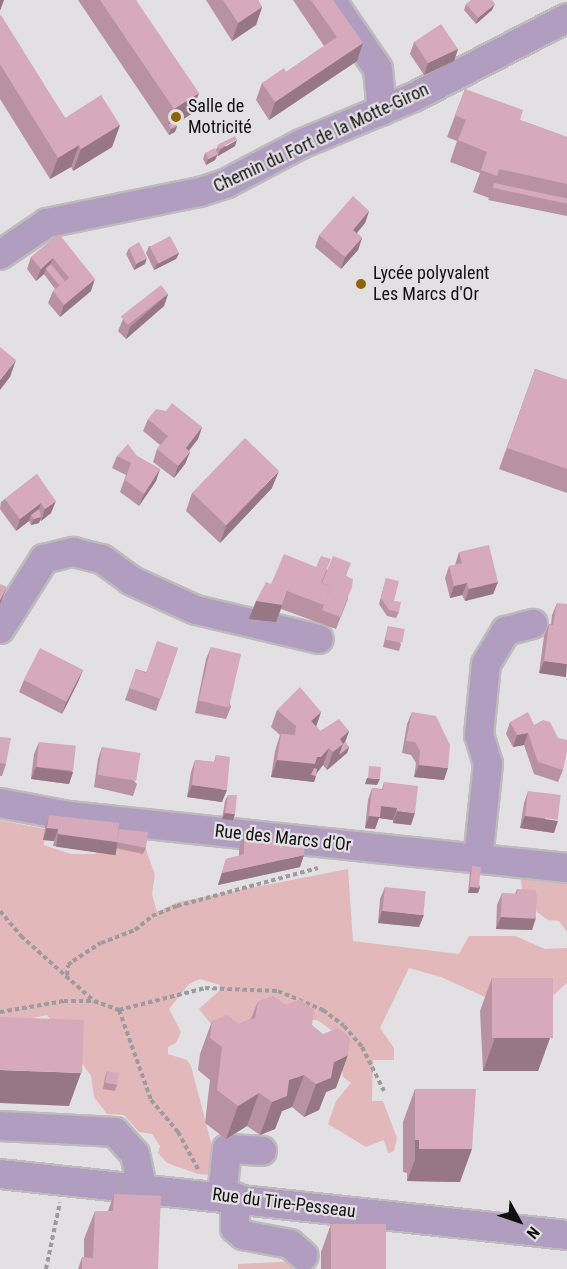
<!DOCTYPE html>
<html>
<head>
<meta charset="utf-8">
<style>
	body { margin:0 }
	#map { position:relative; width:567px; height:1269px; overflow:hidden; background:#e3e0e3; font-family:"Roboto Condensed",sans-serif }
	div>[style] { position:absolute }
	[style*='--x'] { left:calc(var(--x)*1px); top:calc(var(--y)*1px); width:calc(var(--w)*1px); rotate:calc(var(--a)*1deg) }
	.green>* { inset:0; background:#e2b8ba }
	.path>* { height:4px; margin-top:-2px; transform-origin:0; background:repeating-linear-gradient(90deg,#9e9b9e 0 4.5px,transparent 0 7.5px) }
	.roads { filter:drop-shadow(2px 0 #bdbbbd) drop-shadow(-2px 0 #bdbbbd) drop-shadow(0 2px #bdbbbd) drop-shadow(0 -2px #bdbbbd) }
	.minor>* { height:28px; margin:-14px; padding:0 14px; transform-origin:14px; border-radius:14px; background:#b09dbf }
	.wall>* { inset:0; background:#b992a1 }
	.shaded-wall>* { inset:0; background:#967783; transform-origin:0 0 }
	.building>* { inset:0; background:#d7aabb; transform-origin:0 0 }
	.dots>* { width:16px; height:16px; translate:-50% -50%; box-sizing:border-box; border:3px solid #e3e0e3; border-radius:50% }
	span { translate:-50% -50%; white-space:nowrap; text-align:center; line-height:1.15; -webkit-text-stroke:4.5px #e3e0e3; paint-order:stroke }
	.poi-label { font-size:18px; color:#111011 }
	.left { translate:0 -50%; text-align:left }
	.street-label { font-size:18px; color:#111011 }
	.north { position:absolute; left:489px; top:1191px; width:60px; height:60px; -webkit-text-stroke:4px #e3e0e3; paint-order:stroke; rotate:130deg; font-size:16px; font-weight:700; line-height:24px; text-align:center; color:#111011 }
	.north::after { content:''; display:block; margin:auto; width:21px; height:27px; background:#111011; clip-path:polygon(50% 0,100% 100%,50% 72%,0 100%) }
</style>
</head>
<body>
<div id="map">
	<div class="green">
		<i style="clip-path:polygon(0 820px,45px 829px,44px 845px,71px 854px,94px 854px,142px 838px,155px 875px,152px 894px,157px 912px,178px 902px,348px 869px,353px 941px,459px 954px,469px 936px,515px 936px,545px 949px,567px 948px,567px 983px,549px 999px,485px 997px,441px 977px,409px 968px,380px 1028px,394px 1048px,394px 1060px,373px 1060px,372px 1101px,383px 1101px,397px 1138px,394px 1151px,388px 1153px,384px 1140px,366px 1147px,328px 1124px,336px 1101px,351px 1083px,343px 1077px,338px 1043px,331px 1030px,319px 1021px,277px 1011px,256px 1020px,215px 1029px,199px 1009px,219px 991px,220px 985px,200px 979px,189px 984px,169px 1009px,181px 1032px,176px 1043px,168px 1047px,168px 1054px,187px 1060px,191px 1066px,218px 1169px,213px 1175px,198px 1174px,167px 1163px,158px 1153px,160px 1146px,152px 1134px,139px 1132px,124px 1115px,107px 1114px,94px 1097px,91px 1076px,47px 1015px,0 1025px)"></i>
		<i style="clip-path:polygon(530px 874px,567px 883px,567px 932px,559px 921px,548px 920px,537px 912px,534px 898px,522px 890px,521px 880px)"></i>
		<i style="clip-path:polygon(299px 1261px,299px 1269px,238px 1269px,238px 1264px)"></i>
	</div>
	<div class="path">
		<i style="--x:0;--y:911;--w:33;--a:50"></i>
		<i style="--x:21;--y:936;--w:98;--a:41.7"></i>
		<i style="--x:67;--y:975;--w:10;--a:-84"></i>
		<i style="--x:68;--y:965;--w:6;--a:-39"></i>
		<i style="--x:73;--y:961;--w:33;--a:-33"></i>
		<i style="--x:101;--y:943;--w:36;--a:-21"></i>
		<i style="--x:135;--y:930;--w:22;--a:-39"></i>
		<i style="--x:152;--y:916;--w:27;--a:-22"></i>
		<i style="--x:177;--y:906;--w:146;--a:-15.1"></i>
		<i style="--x:119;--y:1010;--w:96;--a:70.4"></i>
		<i style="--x:151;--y:1100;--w:42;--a:49.8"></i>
		<i style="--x:178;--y:1132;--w:44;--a:61.7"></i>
		<i style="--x:0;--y:1012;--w:65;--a:-9.8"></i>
		<i style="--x:64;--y:1001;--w:30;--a:0"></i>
		<i style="--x:94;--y:1001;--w:27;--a:20"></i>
		<i style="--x:119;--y:1010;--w:89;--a:-14.3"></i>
		<i style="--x:205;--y:988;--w:73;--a:2.4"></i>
		<i style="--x:278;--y:991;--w:49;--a:22.9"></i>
		<i style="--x:323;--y:1010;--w:26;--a:37"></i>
		<i style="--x:344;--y:1026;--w:28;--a:49"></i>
		<i style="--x:362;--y:1047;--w:49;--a:63.4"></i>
		<i style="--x:46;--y:1269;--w:68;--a:-78.2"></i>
	</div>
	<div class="roads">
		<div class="minor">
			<i style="--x:331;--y:0;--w:83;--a:55.7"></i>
			<i style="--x:378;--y:69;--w:42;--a:84.6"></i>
			<i style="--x:0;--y:255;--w:57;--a:-34.2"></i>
			<i style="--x:47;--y:223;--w:156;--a:-11.5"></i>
			<i style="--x:200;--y:192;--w:28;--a:-18"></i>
			<i style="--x:227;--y:183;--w:84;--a:-27.8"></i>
			<i style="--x:301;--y:144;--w:122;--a:-22.6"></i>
			<i style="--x:414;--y:97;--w:172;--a:-27.3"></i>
			<i style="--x:0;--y:629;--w:83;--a:-57.8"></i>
			<i style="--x:44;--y:559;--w:30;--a:-14"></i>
			<i style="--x:73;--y:552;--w:30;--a:14"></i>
			<i style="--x:102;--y:559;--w:37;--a:36"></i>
			<i style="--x:132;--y:581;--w:70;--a:24.4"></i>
			<i style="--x:196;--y:610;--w:126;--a:13.3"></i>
			<i style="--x:0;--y:803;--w:70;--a:10.7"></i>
			<i style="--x:69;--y:816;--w:501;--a:5.96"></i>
			<i style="--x:478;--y:859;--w:96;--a:-84"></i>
			<i style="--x:488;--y:764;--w:30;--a:-107"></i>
			<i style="--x:479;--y:735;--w:71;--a:-84.4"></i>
			<i style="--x:486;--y:664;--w:39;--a:-59"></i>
			<i style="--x:506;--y:631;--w:28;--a:-15"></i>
			<i style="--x:0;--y:1126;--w:115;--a:3"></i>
			<i style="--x:115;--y:1132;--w:30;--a:48"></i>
			<i style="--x:135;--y:1154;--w:35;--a:78"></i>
			<i style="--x:0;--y:1174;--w:570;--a:6.14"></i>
			<i style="--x:222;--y:1196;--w:47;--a:-83.9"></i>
			<i style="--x:227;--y:1149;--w:35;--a:3"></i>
			<i style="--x:235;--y:1197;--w:31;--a:90"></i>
			<i style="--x:235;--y:1228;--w:11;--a:41"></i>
			<i style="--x:243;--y:1235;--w:48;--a:10.8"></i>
			<i style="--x:290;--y:1244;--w:18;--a:41"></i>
		</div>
	</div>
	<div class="wall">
		<i style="clip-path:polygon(78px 0,136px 0,191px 114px,176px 124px,177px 126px,175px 132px,169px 135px)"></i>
		<i style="clip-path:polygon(206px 0,258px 0,262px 7px,256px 25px,232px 41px)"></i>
		<i style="clip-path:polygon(293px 0,333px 0,357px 61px,269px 120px,256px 100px,262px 83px,286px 72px,324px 46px)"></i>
		<i style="clip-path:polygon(466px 4px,492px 10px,476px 24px,464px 10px)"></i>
		<i style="clip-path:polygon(0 16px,65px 118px,120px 125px,112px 147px,73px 171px,71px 167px,50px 179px,0 99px)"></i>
		<i style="clip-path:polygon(414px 42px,458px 49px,454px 61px,424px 75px,410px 54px)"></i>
		<i style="clip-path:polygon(465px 89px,520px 120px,567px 137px,567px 216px,488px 200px,492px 191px,489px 198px,473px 192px,480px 173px,450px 162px,457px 141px,447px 137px)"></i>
		<i style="clip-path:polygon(218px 146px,235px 146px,218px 156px,217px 155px,215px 160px,206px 165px,203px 159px,205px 153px,216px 150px)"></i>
		<i style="clip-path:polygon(369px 211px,365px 223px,357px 233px,362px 238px,358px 250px,341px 269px,315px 247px,319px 235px)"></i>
		<i style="clip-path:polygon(59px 234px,91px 291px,60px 317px,48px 303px,53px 291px,55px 289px,44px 274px,36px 281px,27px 269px,31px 257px)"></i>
		<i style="clip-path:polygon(149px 246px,179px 253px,176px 259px,154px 270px,146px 253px)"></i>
		<i style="clip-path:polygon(129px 248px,145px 264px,134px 270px,126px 254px)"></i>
		<i style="clip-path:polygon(168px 294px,164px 306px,126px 339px,118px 331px,123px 319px)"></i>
		<i style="clip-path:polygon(535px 369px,567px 380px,567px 493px,499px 469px)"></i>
		<i style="clip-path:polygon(148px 419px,202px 427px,198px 439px,189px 451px,190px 452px,185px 464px,174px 478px,153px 462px,157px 449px,160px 445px,143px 431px)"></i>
		<i style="clip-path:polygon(117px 456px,137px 456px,160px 469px,156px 481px,139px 506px,120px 492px,126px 475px,112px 468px)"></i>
		<i style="clip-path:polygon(37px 474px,51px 513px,41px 521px,40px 520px,39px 523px,31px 525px,29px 521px,16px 531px,0 509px,1px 502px)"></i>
		<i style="clip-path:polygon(272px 488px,220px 543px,186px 511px,192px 493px)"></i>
		<i style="clip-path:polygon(459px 552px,498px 582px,493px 594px,465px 601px,462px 595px,450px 598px,445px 578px,449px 566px,455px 565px)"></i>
		<i style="clip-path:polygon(316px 567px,347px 576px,348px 599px,336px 629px,281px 609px,276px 622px,249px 619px,271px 584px)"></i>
		<i style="clip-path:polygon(386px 578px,394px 601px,399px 612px,396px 618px,387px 616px,379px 604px)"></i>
		<i style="clip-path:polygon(557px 603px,566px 677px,539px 673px,544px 636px,549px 624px,551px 624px,552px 615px)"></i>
		<i style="clip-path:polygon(388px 626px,401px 644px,399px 651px,383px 647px)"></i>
		<i style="clip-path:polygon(211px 647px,231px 707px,226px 719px,195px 713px,206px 659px)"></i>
		<i style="clip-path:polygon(178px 648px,156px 711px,125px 700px,136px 669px,146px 672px)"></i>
		<i style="clip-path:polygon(83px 670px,78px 682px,62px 714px,19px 692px,24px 680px)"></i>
		<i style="clip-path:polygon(277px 710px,321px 712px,316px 726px,320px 731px,349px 731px,345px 742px,349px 747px,347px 753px,327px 770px,323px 765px,317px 773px,314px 782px,271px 777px,275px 751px,280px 735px,271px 727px)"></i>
		<i style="clip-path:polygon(412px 712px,444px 780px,414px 777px,416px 763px,411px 755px,402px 753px,407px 724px)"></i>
		<i style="clip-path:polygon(510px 722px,534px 725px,563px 770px,558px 782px,534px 774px,524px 745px,513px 747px,506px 734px)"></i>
		<i style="clip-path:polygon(0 737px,6px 764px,2px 776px,0 776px)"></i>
		<i style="clip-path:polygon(39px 742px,73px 772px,69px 784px,31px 779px,34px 754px)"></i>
		<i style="clip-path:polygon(102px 747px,137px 784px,133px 796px,94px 787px,98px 759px)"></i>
		<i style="clip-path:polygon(216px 755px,222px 802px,187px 797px,191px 772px,195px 760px,214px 762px)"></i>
		<i style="clip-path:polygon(384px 782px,411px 825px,393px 823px,393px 820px,379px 818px,375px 829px,365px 828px,368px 800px,372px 788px,382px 789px)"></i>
		<i style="clip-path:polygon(528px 791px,554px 833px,520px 828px,524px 803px)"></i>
		<i style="clip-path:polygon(228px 795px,233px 820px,222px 819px,225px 801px)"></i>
		<i style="clip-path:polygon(49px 815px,119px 829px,146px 848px,143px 854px,115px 848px,113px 854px,53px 846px,54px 841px,43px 840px,45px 827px)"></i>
		<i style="clip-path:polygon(244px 836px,300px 867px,218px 885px,226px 859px,239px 856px,239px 848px)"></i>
		<i style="clip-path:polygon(472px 866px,480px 887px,478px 893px,468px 893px,470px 872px)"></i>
		<i style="clip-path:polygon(385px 887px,419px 927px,378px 923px,380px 899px)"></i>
		<i style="clip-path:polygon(517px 889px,532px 930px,496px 929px,497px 905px,502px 893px,515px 894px)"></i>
		<i style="clip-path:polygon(492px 978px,550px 1038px,538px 1071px,483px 1071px,480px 1011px)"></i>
		<i style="clip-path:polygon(258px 1001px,312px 1025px,336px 1088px,326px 1092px,319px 1110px,304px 1117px,292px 1107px,282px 1111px,275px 1129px,260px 1135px,247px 1126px,226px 1139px,205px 1123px,210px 1080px,198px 1070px,200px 1054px,212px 1021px,239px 1024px,251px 1019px)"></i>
		<i style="clip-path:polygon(107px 1071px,117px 1085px,115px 1091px,103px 1089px,105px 1077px)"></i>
		<i style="clip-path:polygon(415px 1089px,460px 1182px,407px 1181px,407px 1173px,403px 1172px,403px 1122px)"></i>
		<i style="clip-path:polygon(114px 1194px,158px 1269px,78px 1269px,82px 1257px,84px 1257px,84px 1239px,95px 1211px,108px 1211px)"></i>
		<i style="clip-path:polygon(331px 1224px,386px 1269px,321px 1269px,321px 1252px)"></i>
	</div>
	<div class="shaded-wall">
		<i style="clip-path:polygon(0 0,4px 0,0 11px)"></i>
		<i style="clip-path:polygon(495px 4px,492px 10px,476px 24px,478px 18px)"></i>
		<i style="clip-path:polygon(262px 7px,256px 25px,232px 41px,238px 23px)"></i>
		<i style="clip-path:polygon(363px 43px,357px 61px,269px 120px,275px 102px)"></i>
		<i style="clip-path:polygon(458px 49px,454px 61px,424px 75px,428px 63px)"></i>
		<i style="clip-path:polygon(199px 93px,191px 114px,170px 128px,168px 125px,174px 109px)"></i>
		<i style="clip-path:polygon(120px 125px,112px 147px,73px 171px,81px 149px)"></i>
		<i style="clip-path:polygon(177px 126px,175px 132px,169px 135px,171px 129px)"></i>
		<i style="clip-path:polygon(237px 140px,235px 146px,218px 156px,220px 150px)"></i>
		<i style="clip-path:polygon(79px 145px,71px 167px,50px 179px,58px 158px)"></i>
		<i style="clip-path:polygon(218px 154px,215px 160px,206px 165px,208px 159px)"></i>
		<i style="clip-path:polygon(369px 211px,365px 223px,349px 242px,353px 230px)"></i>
		<i style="clip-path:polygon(362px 238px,358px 250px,341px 269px,345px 257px)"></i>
		<i style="clip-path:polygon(179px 253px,176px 259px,154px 270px,157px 264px)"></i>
		<i style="clip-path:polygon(53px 258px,48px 270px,46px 269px,44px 274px,36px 281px,41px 269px)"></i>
		<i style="clip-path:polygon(147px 258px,145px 264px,134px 270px,136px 264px)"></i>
		<i style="clip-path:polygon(95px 279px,91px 291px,60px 317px,64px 305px)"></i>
		<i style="clip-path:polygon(168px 294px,164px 306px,126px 339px,130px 327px)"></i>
		<i style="clip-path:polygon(16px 360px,10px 377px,0 390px,0 380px)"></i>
		<i style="clip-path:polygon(202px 427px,198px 439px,181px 460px,186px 448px)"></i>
		<i style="clip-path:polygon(190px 452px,185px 464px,174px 478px,178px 466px)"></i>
		<i style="clip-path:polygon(160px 469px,156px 481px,139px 506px,144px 494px)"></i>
		<i style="clip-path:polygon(279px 471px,272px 488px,220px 543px,226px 526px)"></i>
		<i style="clip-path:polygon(56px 501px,51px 513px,41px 521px,45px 509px)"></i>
		<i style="clip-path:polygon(41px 503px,37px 515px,31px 515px,29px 521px,16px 531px,20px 519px)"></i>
		<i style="clip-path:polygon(41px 517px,39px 523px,31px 525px,34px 519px)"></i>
		<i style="clip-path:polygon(498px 582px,493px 594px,465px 601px,469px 589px)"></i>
		<i style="clip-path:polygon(467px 583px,462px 595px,450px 598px,454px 586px)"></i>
		<i style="clip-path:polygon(7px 587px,2px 599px,0 604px,0 600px)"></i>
		<i style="clip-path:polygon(287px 591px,276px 622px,249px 619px,256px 601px)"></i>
		<i style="clip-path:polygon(544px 661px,567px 664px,566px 677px,539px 673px)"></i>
		<i style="clip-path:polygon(83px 670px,78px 682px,62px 714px,66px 702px)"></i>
		<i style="clip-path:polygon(321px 712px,315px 730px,311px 721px)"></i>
		<i style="clip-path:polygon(349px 731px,343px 748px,349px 747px,347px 753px,327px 770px,333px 752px,340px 739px)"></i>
		<i style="clip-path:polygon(528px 733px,524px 745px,513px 747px,517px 735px)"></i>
		<i style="clip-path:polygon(329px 748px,323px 765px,315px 775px,316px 776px,314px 782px,271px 777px,277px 760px,317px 757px)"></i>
		<i style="clip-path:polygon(419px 765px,448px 768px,444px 780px,414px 777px)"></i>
		<i style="clip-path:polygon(36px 767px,73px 772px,69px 784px,31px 779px)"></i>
		<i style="clip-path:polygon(367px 778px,380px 779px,377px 785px,365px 784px)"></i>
		<i style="clip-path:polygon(192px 785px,227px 790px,222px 802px,187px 797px)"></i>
		<i style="clip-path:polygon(381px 806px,397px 808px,393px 820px,379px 818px,375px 829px,365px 828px,369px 816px)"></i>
		<i style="clip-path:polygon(397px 811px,415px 813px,411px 825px,393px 823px)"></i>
		<i style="clip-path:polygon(225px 813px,235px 814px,233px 820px,222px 819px)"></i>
		<i style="clip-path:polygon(525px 816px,558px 821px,554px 833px,520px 828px)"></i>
		<i style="clip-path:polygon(47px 828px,58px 829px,54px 841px,43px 840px)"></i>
		<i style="left:58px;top:834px;width:60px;height:13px;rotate:8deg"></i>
		<i style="clip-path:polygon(304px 855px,300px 867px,218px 885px,222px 873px)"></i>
		<i style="clip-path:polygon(470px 887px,480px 887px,478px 893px,468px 893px)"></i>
		<i style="clip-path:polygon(382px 911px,424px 915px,419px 927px,378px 923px)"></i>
		<i style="clip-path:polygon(501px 917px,536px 918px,532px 930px,496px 929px)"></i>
		<i style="clip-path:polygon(495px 1038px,550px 1038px,538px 1071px,483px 1071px)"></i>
		<i style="clip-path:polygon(348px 1055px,336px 1088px,326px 1092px,319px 1110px,304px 1117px,316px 1084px,334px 1062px)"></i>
		<i style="clip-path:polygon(0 1070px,81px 1073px,69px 1106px,0 1103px)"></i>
		<i style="clip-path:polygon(304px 1075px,292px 1107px,282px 1111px,275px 1129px,260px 1135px,272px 1102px,289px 1080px)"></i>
		<i style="clip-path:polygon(259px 1093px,247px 1126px,226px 1139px,238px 1106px)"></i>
		<i style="left:415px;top:1140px;width:4px;height:34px"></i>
		<i style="clip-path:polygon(419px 1149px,472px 1149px,460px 1182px,407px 1181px)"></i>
	</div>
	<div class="building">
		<i style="clip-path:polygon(100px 0,136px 0,199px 93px,174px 109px)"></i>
		<i style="clip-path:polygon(223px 0,258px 0,262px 7px,238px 23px)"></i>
		<i style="clip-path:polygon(311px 0,333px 0,363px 43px,275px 102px,262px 83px,284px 68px,286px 72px,337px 37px)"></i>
		<i style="clip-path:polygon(471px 0,492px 0,495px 4px,478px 18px,466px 4px)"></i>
		<i style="clip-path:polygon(1px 15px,65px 118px,101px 95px,120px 125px,81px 149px,79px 145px,58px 158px,0 64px,0 16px)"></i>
		<i style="clip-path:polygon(441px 24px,458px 49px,428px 63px,414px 42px)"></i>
		<i style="clip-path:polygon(465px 89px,523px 110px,520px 120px,567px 137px,567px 184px,499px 169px,497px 176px,481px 170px,487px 152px,458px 140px,466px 120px,455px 115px)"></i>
		<i style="clip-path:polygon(174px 121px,177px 126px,171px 129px,168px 125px)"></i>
		<i style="left:235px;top:136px;width:4px;height:20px;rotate:63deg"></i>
		<i style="left:215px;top:148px;width:7px;height:11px;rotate:63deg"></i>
		<i style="left:494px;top:183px;width:75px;height:5px;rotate:12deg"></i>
		<i style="clip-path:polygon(353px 196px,369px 211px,353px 230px,362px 238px,345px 257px,319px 235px)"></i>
		<i style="clip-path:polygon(59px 234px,95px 279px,64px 305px,53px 291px,69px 278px,53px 258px,41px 269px,31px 257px)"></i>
		<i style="left:170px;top:236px;width:19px;height:23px;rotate:62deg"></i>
		<i style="clip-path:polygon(139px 242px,147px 258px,136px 264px,129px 248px)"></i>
		<i style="left:51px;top:264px;width:22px;height:7px;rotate:51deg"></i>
		<i style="left:161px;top:285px;width:11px;height:51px;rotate:52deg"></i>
		<i style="clip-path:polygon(0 347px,16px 360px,0 380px)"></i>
		<i style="clip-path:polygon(535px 369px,567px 380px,567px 469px,507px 448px)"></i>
		<i style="clip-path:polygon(172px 403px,202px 427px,186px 448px,190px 452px,178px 466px,157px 449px,168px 436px,148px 419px,156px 409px,166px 411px)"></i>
		<i style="left:245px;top:438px;width:47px;height:76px;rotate:44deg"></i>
		<i style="clip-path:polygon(128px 444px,137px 456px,160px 469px,144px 494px,125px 480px,131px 463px,117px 456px)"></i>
		<i style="clip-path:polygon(37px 474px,56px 501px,45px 509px,41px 503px,20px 519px,5px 499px)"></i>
		<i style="clip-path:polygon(39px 509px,41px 517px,34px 519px,31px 515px)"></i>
		<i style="clip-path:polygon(489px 545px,498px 582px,469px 589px,467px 583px,454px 586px,449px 566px,462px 563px,459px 552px)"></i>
		<i style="clip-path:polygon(284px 554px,316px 567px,321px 556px,331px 559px,321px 583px,331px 587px,324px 605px,287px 591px,282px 605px,256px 601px,266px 582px,271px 584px)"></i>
		<i style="clip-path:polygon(333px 556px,351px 563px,346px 576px,353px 579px,352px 587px,340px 617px,322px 610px,331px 587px,322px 583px)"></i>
		<i style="clip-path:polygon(386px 578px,399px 581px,394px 601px,401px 602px,399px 612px,389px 610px,381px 598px)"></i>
		<i style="clip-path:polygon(0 584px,7px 587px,0 600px)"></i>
		<i style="clip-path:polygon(557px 603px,567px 604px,567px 664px,544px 661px,549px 624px,553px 625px)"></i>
		<i style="left:388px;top:626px;width:17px;height:14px;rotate:10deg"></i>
		<i style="clip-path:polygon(157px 641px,178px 648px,161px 699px,129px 688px,136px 669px,146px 673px)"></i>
		<i style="left:211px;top:647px;width:31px;height:55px;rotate:13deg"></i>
		<i style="left:40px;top:648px;width:48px;height:36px;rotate:27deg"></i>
		<i style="clip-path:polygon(300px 687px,321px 712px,311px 721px,320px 731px,339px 719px,349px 731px,340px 739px,343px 744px,333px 752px,329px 748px,321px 757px,317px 757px,315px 764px,277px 760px,281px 734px,295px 735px,296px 726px,277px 710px)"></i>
		<i style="clip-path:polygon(412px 712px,436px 716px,450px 745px,448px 768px,419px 765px,420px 751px,415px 742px,406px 741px)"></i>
		<i style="clip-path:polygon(528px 712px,534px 725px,543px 720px,550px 722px,558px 738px,567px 740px,567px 752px,563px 770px,538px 762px,528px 733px,517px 735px,510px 722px)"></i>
		<i style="clip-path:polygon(0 737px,11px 738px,6px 764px,0 763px)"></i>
		<i style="left:39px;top:742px;width:37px;height:25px;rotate:6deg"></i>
		<i style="clip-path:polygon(345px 742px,349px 747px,339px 755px,343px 744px)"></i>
		<i style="left:102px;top:747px;width:39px;height:28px;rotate:9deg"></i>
		<i style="clip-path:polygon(216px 755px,230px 757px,227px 790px,192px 785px,195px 760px,215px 762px)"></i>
		<i style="left:369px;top:766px;width:12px;height:12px;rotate:5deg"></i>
		<i style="clip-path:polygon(314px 768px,317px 769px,316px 776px,311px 775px)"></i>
		<i style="clip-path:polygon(384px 782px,418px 786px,415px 813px,397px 811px,397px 808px,381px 806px,380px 817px,369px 816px,372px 788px,383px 790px)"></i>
		<i style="left:528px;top:791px;width:33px;height:25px;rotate:7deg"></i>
		<i style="clip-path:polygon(228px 795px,237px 795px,235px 814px,225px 813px)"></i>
		<i style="clip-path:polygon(49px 815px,119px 823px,117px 842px,58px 834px,58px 829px,47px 828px)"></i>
		<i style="clip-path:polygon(119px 829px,148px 832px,146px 848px,116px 842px,117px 842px)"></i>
		<i style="clip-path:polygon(244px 836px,304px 843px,304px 855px,222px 873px,226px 859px,244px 854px)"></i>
		<i style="left:472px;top:866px;width:9px;height:21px;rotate:6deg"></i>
		<i style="left:385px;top:887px;width:41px;height:24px;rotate:6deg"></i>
		<i style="left:517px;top:889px;width:19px;height:5px;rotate:3deg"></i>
		<i style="left:502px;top:893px;width:35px;height:24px;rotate:3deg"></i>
		<i style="left:492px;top:978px;width:61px;height:60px"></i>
		<i style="clip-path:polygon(273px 996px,286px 1005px,300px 999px,314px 1010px,312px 1025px,323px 1034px,338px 1028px,350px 1038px,348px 1055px,334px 1062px,331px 1078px,316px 1084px,304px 1075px,289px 1080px,287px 1096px,272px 1102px,259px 1093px,238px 1106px,217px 1090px,222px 1047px,210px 1038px,212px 1021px,227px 1015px,239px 1024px,255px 1018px,258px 1001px)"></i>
		<i style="left:0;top:1017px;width:84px;height:53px;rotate:2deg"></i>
		<i style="left:107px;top:1071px;width:12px;height:12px;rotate:9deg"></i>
		<i style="clip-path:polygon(415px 1089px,476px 1089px,472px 1149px,419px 1149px,419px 1140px,415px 1140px)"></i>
		<i style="clip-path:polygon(114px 1194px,161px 1196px,158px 1269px,82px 1269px,82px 1257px,93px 1258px,95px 1211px,113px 1211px)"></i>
		<i style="left:331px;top:1224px;width:55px;height:45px"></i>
	</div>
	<div class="dots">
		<i style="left:176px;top:117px;background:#8d6508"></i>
		<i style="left:361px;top:284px;background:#8d6508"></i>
	</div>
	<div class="poi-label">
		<span class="left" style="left:188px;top:117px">Salle de<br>Motricité</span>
		<span class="left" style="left:373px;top:284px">Lycée polyvalent<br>Les Marcs d'Or</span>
	</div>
	<div class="street-label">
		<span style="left:321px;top:138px;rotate:-25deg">Chemin du Fort de la Motte-Giron</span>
		<span style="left:283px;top:838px;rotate:6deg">Rue des Marcs d'Or</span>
		<span style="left:284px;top:1203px;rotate:7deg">Rue du Tire-Pesseau</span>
	</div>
	<div class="north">N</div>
</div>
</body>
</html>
